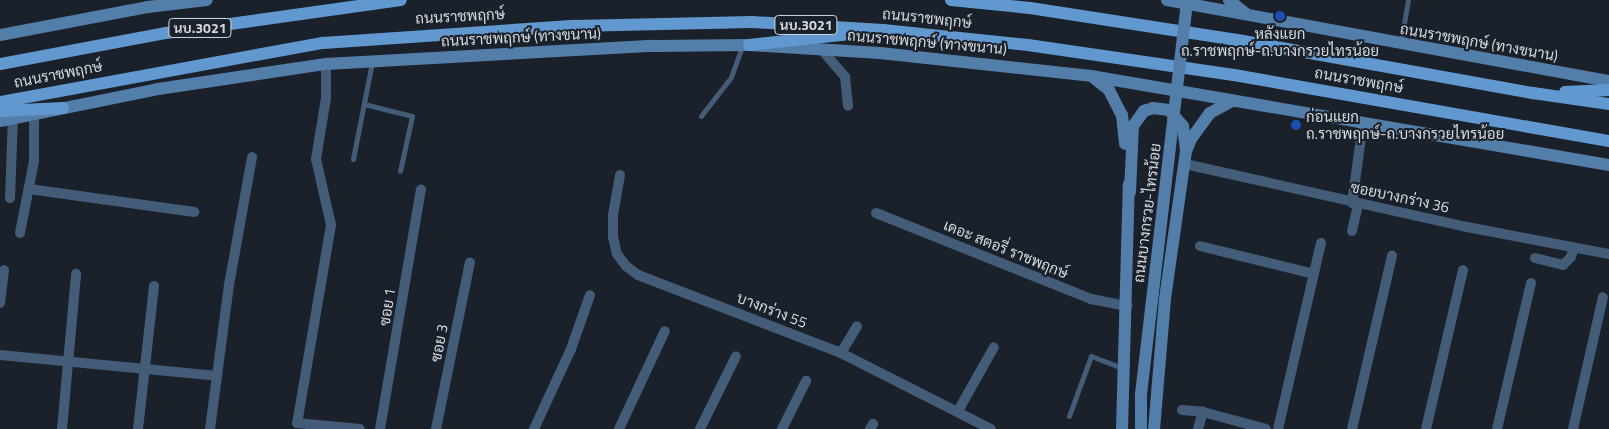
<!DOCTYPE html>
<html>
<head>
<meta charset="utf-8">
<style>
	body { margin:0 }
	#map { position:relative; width:1609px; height:429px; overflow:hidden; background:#1a212a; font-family:"Titillium Web",Sarabun,sans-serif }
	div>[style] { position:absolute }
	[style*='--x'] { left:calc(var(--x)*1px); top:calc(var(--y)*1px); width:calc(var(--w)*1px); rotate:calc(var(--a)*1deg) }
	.service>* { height:5px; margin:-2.5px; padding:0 2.5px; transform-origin:2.5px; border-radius:2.5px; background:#435d78 }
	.minor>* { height:10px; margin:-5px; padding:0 5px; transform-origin:5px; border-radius:5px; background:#435d78 }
	.secondary>* { height:12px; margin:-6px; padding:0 6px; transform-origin:6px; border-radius:6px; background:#547eaa }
	.primary>* { height:12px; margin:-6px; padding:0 6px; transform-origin:6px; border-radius:6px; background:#6198d0 }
	.secondary-bridge>* { height:12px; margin:-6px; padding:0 6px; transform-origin:6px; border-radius:6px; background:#547eaa }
	.dots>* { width:14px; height:14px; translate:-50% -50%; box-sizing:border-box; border:2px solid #1a212a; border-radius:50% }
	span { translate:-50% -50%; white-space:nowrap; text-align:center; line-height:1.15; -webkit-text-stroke:4px #1a212a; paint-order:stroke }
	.shield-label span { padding:1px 4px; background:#1a212a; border:1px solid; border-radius:4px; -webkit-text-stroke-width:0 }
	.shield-label { font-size:14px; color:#d4d8de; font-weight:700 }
	.street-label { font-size:15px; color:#d4d8de }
	.poi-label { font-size:15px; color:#d4d8de }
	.left { translate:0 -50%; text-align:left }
</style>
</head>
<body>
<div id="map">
	<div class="service">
		<i style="--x:1401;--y:41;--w:42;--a:-80.3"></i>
		<i style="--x:364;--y:104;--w:49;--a:14"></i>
		<i style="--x:412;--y:116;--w:56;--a:102.3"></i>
		<i style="--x:701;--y:116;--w:49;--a:-52.4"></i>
		<i style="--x:731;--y:77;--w:33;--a:-70"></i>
		<i style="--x:353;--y:159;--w:99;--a:-78.9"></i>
		<i style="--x:1069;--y:416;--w:64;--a:-69.9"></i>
		<i style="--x:1091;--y:356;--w:34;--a:21"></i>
	</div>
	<div class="minor">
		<i style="--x:821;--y:49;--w:37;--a:49"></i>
		<i style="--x:845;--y:77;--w:29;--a:84"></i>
		<i style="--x:326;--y:64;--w:34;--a:90"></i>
		<i style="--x:326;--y:98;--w:62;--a:99.3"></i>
		<i style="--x:316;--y:159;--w:68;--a:77.2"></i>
		<i style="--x:331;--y:225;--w:201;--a:99.7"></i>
		<i style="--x:297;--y:423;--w:63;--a:5.4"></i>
		<i style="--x:1185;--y:164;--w:289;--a:12.6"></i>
		<i style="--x:1467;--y:227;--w:145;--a:10.8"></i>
		<i style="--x:620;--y:175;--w:41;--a:99.9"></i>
		<i style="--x:613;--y:215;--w:22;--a:90"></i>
		<i style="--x:613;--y:237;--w:17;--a:77"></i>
		<i style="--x:617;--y:254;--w:15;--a:53"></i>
		<i style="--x:626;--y:266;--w:15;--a:37"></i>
		<i style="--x:638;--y:275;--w:217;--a:21"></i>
		<i style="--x:841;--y:353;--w:168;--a:26.9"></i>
		<i style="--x:29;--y:189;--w:167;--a:7.9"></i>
		<i style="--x:10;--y:198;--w:80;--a:-87.9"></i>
		<i style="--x:1352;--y:203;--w:80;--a:-82.1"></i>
		<i style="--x:876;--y:213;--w:232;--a:21.8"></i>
		<i style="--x:1091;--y:299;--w:37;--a:11"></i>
		<i style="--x:1352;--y:231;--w:28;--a:-77"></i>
		<i style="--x:20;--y:233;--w:73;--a:-79"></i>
		<i style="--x:34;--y:161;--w:47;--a:-90"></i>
		<i style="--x:1200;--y:246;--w:117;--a:13.8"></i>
		<i style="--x:1535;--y:258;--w:29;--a:14"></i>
		<i style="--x:1563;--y:265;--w:11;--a:-45"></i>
		<i style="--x:1571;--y:257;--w:10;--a:-73"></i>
		<i style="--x:0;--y:303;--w:33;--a:-83"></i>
		<i style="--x:841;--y:353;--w:31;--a:-59"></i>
		<i style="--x:0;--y:355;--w:218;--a:5.5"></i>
		<i style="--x:1182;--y:410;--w:21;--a:5"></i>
		<i style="--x:1203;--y:412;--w:65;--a:15.1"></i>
		<i style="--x:958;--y:411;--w:73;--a:-60.6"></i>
		<i style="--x:62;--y:429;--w:156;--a:-84.8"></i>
		<i style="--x:138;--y:429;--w:144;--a:-83.6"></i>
		<i style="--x:210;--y:429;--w:145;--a:-82.5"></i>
		<i style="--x:229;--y:285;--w:130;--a:-79.8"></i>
		<i style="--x:380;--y:429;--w:243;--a:-80.3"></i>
		<i style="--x:436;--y:429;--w:170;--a:-78.5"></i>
		<i style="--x:534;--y:429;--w:88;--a:-65.2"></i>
		<i style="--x:571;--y:349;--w:57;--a:-70.6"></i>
		<i style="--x:619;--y:429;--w:108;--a:-64.9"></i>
		<i style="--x:700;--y:429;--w:81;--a:-63.7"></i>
		<i style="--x:782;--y:429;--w:54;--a:-63.4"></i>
		<i style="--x:870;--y:429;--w:6;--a:-59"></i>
		<i style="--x:1198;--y:429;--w:18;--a:-74"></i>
		<i style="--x:1278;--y:429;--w:191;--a:-77"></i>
		<i style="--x:1352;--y:429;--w:178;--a:-77"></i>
		<i style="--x:1426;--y:429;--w:163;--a:-76.9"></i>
		<i style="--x:1497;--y:429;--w:150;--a:-76.9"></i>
		<i style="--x:1573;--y:429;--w:135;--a:-77.2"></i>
	</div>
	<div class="secondary">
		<i style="--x:1167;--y:0;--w:449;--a:10.4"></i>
		<i style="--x:1229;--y:0;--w:22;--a:39"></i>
		<i style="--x:0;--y:35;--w:151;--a:-10.7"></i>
		<i style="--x:148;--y:7;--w:59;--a:-6.8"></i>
		<i style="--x:1094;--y:78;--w:19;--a:39"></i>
		<i style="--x:1109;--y:90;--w:28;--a:63"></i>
		<i style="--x:1122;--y:115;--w:29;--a:84"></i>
		<i style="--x:0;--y:121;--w:161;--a:-11.4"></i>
		<i style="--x:158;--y:89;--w:170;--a:-8.5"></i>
		<i style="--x:326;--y:64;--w:327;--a:-3.2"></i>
		<i style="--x:653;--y:46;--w:96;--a:-0.6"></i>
		<i style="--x:749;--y:45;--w:131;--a:3.5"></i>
		<i style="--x:880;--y:53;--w:212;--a:6.2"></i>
		<i style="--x:1091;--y:76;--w:526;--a:9.75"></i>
		<i style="--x:1187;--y:149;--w:11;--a:-68"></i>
		<i style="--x:1191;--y:139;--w:32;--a:-54"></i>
		<i style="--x:1210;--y:113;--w:26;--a:-29"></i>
		<i style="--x:1130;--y:192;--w:66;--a:-87.4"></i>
		<i style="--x:1133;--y:126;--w:19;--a:-54"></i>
		<i style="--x:1144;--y:111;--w:9;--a:-18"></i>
		<i style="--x:1153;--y:108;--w:16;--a:7"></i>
		<i style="--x:1169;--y:110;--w:21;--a:49"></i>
		<i style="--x:1183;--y:126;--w:25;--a:83"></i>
		<i style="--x:1186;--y:151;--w:149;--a:98.1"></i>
		<i style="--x:1165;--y:299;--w:130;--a:94.8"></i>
		<i style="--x:1122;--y:429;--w:245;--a:-88.4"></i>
	</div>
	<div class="primary">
		<i style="--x:951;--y:0;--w:79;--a:5.8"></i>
		<i style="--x:1030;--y:8;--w:216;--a:8.8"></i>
		<i style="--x:1243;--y:41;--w:295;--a:10.2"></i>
		<i style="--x:1533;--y:93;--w:77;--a:8.2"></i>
		<i style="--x:749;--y:45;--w:102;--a:-6.2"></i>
		<i style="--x:0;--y:64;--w:169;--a:-10.6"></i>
		<i style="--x:166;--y:33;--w:237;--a:-8"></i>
		<i style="--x:1565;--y:92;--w:44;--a:-2.6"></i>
		<i style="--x:0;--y:102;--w:328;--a:-10.4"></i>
		<i style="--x:323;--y:43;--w:252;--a:-3.9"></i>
		<i style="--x:574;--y:26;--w:178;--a:-1.3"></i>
		<i style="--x:752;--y:22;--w:131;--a:3.5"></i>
		<i style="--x:883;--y:30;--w:146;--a:5.9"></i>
		<i style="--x:1028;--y:45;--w:208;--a:8.3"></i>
		<i style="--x:1234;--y:75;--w:381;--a:10"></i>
		<i style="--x:0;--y:111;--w:63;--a:-2.7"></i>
	</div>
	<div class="secondary-bridge">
		<i style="--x:1141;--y:429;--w:35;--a:-90"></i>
		<i style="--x:1141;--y:394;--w:397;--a:-83.3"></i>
	</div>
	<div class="dots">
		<i style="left:1280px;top:16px;background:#1a4fb4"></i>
		<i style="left:1296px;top:125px;background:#1a4fb4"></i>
	</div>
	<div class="shield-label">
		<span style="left:806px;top:25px">นบ.3021</span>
		<span style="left:200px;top:28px">นบ.3021</span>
	</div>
	<div class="street-label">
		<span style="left:460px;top:16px;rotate:-3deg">ถนนราชพฤกษ์</span>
		<span style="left:927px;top:18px;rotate:6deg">ถนนราชพฤกษ์</span>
		<span style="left:521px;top:37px;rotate:-3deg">ถนนราชพฤกษ์ (ทางขนาน)</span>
		<span style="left:927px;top:42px;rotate:5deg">ถนนราชพฤกษ์ (ทางขนาน)</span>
		<span style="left:1479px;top:42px;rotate:10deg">ถนนราชพฤกษ์ (ทางขนาน)</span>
		<span style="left:58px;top:74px;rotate:-11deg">ถนนราชพฤกษ์</span>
		<span style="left:1359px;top:80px;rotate:10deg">ถนนราชพฤกษ์</span>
		<span style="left:1400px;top:197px;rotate:12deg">ซอยบางกร่าง 36</span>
		<span style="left:1147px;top:213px;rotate:-83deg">ถนนบางกรวย-ไทรน้อย</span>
		<span style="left:1006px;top:249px;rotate:22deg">เดอะ สตอรี่ ราชพฤกษ์</span>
		<span style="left:387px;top:307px;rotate:-81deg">ซอย 1</span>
		<span style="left:772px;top:310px;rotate:21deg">บางกร่าง 55</span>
		<span style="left:439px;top:343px;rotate:-79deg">ซอย 3</span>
	</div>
	<div class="poi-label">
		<span style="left:1280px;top:42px">หลังแยก<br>ถ.ราชพฤกษ์-ถ.บางกรวยไทรน้อย</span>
		<span class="left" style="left:1306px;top:125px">ก่อนแยก<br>ถ.ราชพฤกษ์-ถ.บางกรวยไทรน้อย</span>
	</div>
</div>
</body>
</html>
